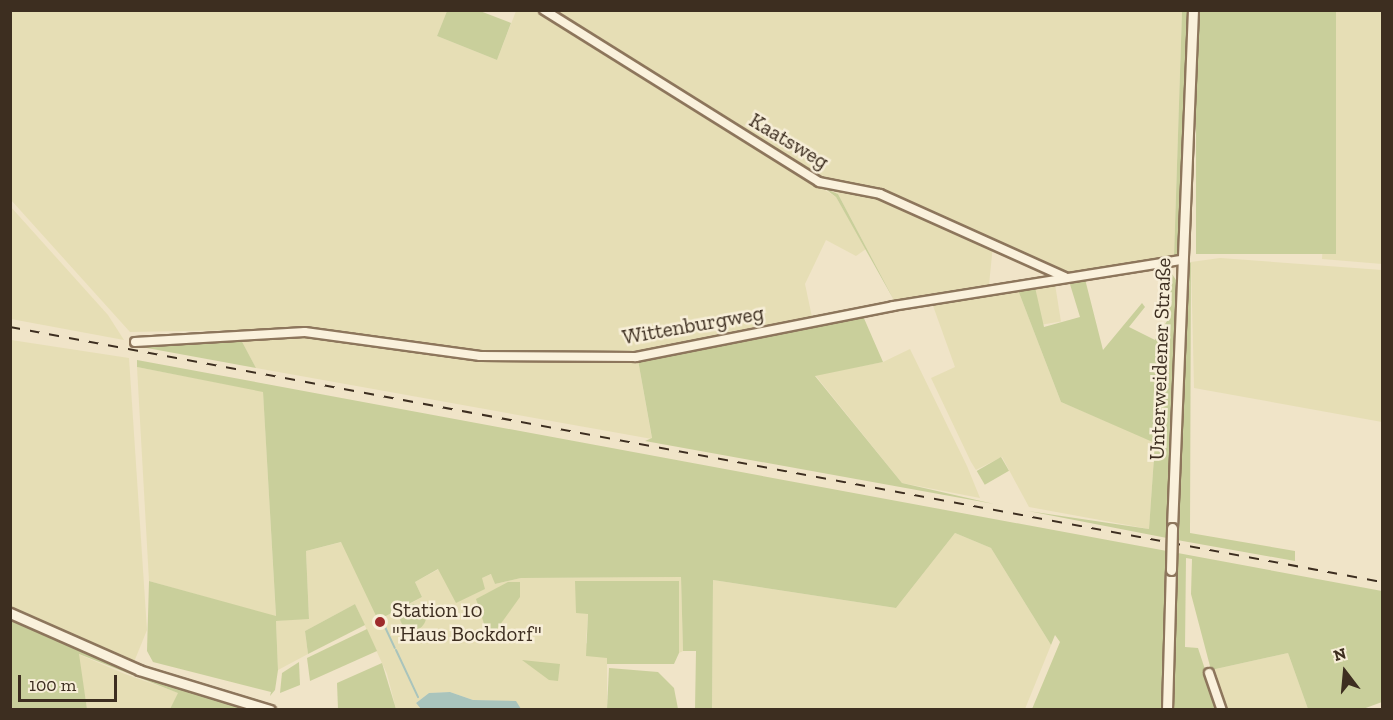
<!DOCTYPE html>
<html>
<head>
<meta charset="utf-8">
<style>
	body { margin:0 }
	#map { position:relative; width:1393px; height:720px; overflow:hidden; background:#f0e4c8; font-family:"Zilla Slab",serif }
	div>[style] { position:absolute }
	[style*='--x'] { left:calc(var(--x)*1px); top:calc(var(--y)*1px); width:calc(var(--w)*1px); rotate:calc(var(--a)*1deg) }
	.farmland>* { inset:0; background:#e6deb5; transform-origin:0 0 }
	.green>* { inset:0; background:#c9cf9b; transform-origin:0 0 }
	.round { border-radius:50% }
	.water>* { inset:0; background:#a9c4bc }
	.stream>* { height:2px; margin:-1px; padding:0 1px; transform-origin:1px; border-radius:1px; background:#a9c4bc }
	.roads { filter:drop-shadow(2px 0 #8d765c) drop-shadow(-2px 0 #8d765c) drop-shadow(0 2px #8d765c) drop-shadow(0 -2px #8d765c) }
	.minor>* { height:8px; margin:-4px; padding:0 4px; transform-origin:4px; border-radius:4px; background:#faf1dc }
	.tertiary>* { height:9px; margin:-4.5px; padding:0 4.5px; transform-origin:4.5px; border-radius:4.5px; background:#faf1dc }
	.rail>* { height:2px; margin-top:-1px; transform-origin:0; background:repeating-linear-gradient(90deg,#3d2e20 0 10px,transparent 0 20px) }
	.bridges { filter:drop-shadow(2px 0 #8d765c) drop-shadow(-2px 0 #8d765c) drop-shadow(0 2px #8d765c) drop-shadow(0 -2px #8d765c) }
	.tertiary-bridge>* { height:9px; margin:-4.5px; padding:0 4.5px; transform-origin:4.5px; border-radius:4.5px; background:#faf1dc }
	.dots>* { width:16px; height:16px; translate:-50% -50%; box-sizing:border-box; border:3px solid #f7eed8; border-radius:50% }
	span { translate:-50% -50%; white-space:nowrap; text-align:center; line-height:1.15; -webkit-text-stroke:5px #f7eed8; paint-order:stroke }
	.street-label { font-size:21px; color:#3d2e20 }
	.poi-label { font-size:21px; color:#3d2e20 }
	.left { translate:0 -50%; text-align:left }
	.frame { position:absolute; inset:0; border:12px solid #3d2e20; pointer-events:none }
	.north { position:absolute; left:1315px; top:642px; width:60px; height:60px; -webkit-text-stroke:4px #f7eed8; paint-order:stroke; rotate:344deg; font-size:16px; font-weight:700; line-height:24px; text-align:center; color:#3d2e20 }
	.north::after { content:''; display:block; margin:auto; width:21px; height:27px; background:#3d2e20; clip-path:polygon(50% 0,100% 100%,50% 72%,0 100%) }
	.scale { position:absolute; left:18px; top:675px; width:99px; height:27px; box-sizing:border-box; border:3px solid #3d2e20; border-top:0; padding-left:8px; font-size:18px; line-height:21px; white-space:nowrap; color:#3d2e20; -webkit-text-stroke:4px #f7eed8; paint-order:stroke }
</style>
</head>
<body>
<div id="map">
	<div class="farmland">
		<i style="clip-path:polygon(11px 11px,447px 11px,437px 36px,497px 60px,516px 11px,540px 11px,836px 197px,866px 249px,856px 256px,826px 240px,805px 284px,812px 317px,636px 352px,480px 353px,307px 329px,130px 332px,11px 200px)"></i>
		<i style="clip-path:polygon(548px 11px,1182px 11px,1174px 257px,1061px 274px,880px 191px,814px 176px)"></i>
		<i style="clip-path:polygon(1336px 11px,1382px 11px,1382px 264px,1322px 259px)"></i>
		<i style="clip-path:polygon(829px 188px,879px 197px,993px 245px,989px 285px,895px 302px,838px 194px)"></i>
		<i style="clip-path:polygon(10px 206px,108px 315px,124px 340px,11px 319px)"></i>
		<i style="clip-path:polygon(1220px 258px,1382px 270px,1382px 422px,1194px 388px,1191px 262px)"></i>
		<i style="left:1055px;top:284px;width:38px;height:20px;rotate:81deg"></i>
		<i style="clip-path:polygon(1018px 290px,1061px 402px,1155px 442px,1149px 529px,1029px 507px,1002px 457px,976px 470px,971px 462px,931px 378px,955px 367px,932px 303px)"></i>
		<i style="clip-path:polygon(307px 335px,480px 358px,638px 360px,652px 439px,256px 368px,239px 336px)"></i>
		<i style="clip-path:polygon(11px 340px,129px 358px,147px 630px,134px 662px,11px 608px)"></i>
		<i style="clip-path:polygon(910px 349px,967px 466px,980px 498px,902px 483px,815px 375px,883px 362px)"></i>
		<i style="clip-path:polygon(137px 367px,263px 391px,276px 617px,149px 581px)"></i>
		<i style="clip-path:polygon(955px 533px,991px 548px,1051px 645px,1025px 709px,712px 710px,713px 580px,896px 608px)"></i>
		<i style="clip-path:polygon(342px 542px,395px 612px,422px 597px,415px 582px,439px 569px,481px 578px,492px 574px,495px 584px,521px 578px,681px 577px,683px 651px,679px 653px,679px 581px,575px 581px,588px 613px,586px 643px,607px 658px,607px 709px,521px 709px,510px 701px,473px 700px,450px 692px,429px 693px,416px 703px,421px 709px,396px 709px,387px 674px,355px 604px,305px 631px,308px 654px,278px 670px,276px 621px,309px 618px,306px 551px)"></i>
		<i style="clip-path:polygon(1288px 653px,1308px 709px,1227px 709px,1211px 670px)"></i>
		<i style="clip-path:polygon(78px 654px,125px 674px,179px 693px,170px 709px,87px 709px)"></i>
	</div>
	<div class="green">
		<i style="clip-path:polygon(447px 11px,480px 11px,511px 23px,497px 60px,437px 36px)"></i>
		<i style="clip-path:polygon(1182px 11px,1190px 11px,1179px 255px,1174px 257px)"></i>
		<i style="left:1196px;top:11px;width:140px;height:243px"></i>
		<i style="clip-path:polygon(824px 188px,838px 194px,895px 302px,836px 197px)"></i>
		<i style="clip-path:polygon(1191px 262px,1190px 533px,1295px 551px,1295px 561px,1177px 540px,1186px 267px)"></i>
		<i style="clip-path:polygon(1172px 274px,1178px 283px,1167px 538px,1028px 511px,1149px 529px,1155px 443px,1061px 402px,1018px 290px,1035px 287px,1044px 327px,1080px 317px,1069px 281px,1085px 279px,1103px 350px,1142px 303px,1145px 307px,1129px 327px,1155px 340px,1167px 321px)"></i>
		<i style="clip-path:polygon(863px 316px,883px 362px,815px 376px,902px 483px,994px 504px,645px 441px,652px 438px,638px 360px)"></i>
		<i style="clip-path:polygon(239px 336px,256px 368px,136px 346px,139px 345px)"></i>
		<i style="clip-path:polygon(137px 360px,1382px 591px,1382px 702px,1363px 709px,1308px 709px,1288px 653px,1211px 670px,1191px 594px,1192px 559px,1186px 558px,1185px 647px,1198px 648px,1218px 709px,1172px 709px,1176px 556px,1167px 554px,1161px 709px,1032px 709px,1060px 642px,1055px 635px,1051px 645px,991px 548px,955px 533px,896px 608px,713px 580px,712px 710px,695px 709px,696px 651px,683px 651px,681px 577px,521px 578px,495px 584px,491px 574px,482px 578px,485px 589px,456px 603px,438px 569px,415px 582px,422px 597px,378px 620px,341px 542px,306px 551px,309px 619px,276px 621px,278px 670px,275px 690px,270px 696px,271px 692px,153px 662px,147px 651px,149px 581px,276px 616px,263px 392px,137px 367px)"></i>
		<i style="left:1001px;top:457px;width:16px;height:28px;rotate:60deg"></i>
		<i style="clip-path:polygon(575px 581px,679px 581px,679px 653px,674px 664px,607px 664px,607px 658px,586px 656px,588px 614px,576px 613px)"></i>
		<i style="clip-path:polygon(508px 582px,520px 582px,520px 597px,497px 629px,486px 630px,476px 599px)"></i>
		<i style="clip-path:polygon(355px 604px,365px 625px,308px 654px,305px 631px)"></i>
		<i class="round" style="left:400px;top:604px;width:26px;height:26px"></i>
		<i style="clip-path:polygon(11px 617px,128px 669px,255px 709px,170px 709px,178px 693px,79px 654px,87px 709px,11px 710px)"></i>
		<i style="clip-path:polygon(367px 629px,377px 651px,310px 681px,307px 658px)"></i>
		<i style="clip-path:polygon(522px 660px,560px 664px,558px 681px,549px 680px)"></i>
		<i style="clip-path:polygon(299px 662px,300px 685px,280px 693px,282px 673px)"></i>
		<i style="clip-path:polygon(382px 663px,396px 709px,338px 709px,337px 683px)"></i>
		<i style="clip-path:polygon(609px 668px,658px 672px,674px 688px,678px 709px,607px 709px)"></i>
	</div>
	<div class="water">
		<i style="clip-path:polygon(450px 692px,473px 700px,516px 701px,521px 709px,421px 709px,416px 703px,429px 693px)"></i>
	</div>
	<div class="stream">
		<i style="--x:385;--y:627;--w:23;--a:65"></i>
		<i style="--x:396;--y:650;--w:52;--a:64.9"></i>
	</div>
	<div class="roads">
		<div class="minor">
			<i style="--x:544;--y:10;--w:324;--a:32"></i>
			<i style="--x:819;--y:182;--w:62;--a:11.1"></i>
			<i style="--x:880;--y:194;--w:203;--a:24.2"></i>
			<i style="--x:135;--y:342;--w:170;--a:-3.4"></i>
			<i style="--x:305;--y:332;--w:177;--a:7.8"></i>
			<i style="--x:480;--y:356;--w:156;--a:0.4"></i>
			<i style="--x:636;--y:357;--w:262;--a:-11.2"></i>
			<i style="--x:893;--y:306;--w:292;--a:-9.1"></i>
			<i style="--x:1209;--y:673;--w:39;--a:71"></i>
		</div>
		<div class="tertiary">
			<i style="--x:1172;--y:528;--w:518;--a:-87.68"></i>
			<i style="--x:10;--y:613;--w:141;--a:23.8"></i>
			<i style="--x:139;--y:670;--w:137;--a:17"></i>
			<i style="--x:1167;--y:710;--w:140;--a:-88.4"></i>
		</div>
	</div>
	<div class="rail">
		<i style="--x:10;--y:327;--w:1395;--a:10.53"></i>
	</div>
	<div class="bridges">
		<div class="tertiary-bridge">
			<i style="--x:1171;--y:570;--w:42;--a:-88.6"></i>
		</div>
	</div>
	<div class="dots">
		<i style="left:380px;top:622px;background:#9e2a2b"></i>
	</div>
	<div class="street-label">
		<span style="left:789px;top:141px;rotate:31deg">Kaatsweg</span>
		<span style="left:693px;top:325px;rotate:-10deg">Wittenburgweg</span>
		<span style="left:1160px;top:359px;rotate:-88deg">Unterweidener Straße</span>
	</div>
	<div class="poi-label">
		<span class="left" style="left:392px;top:622px">Station 10<br>"Haus Bockdorf"</span>
	</div>
	<div class="frame"></div>
	<div class="north">N</div>
	<div class="scale">100 m</div>
</div>
</body>
</html>
